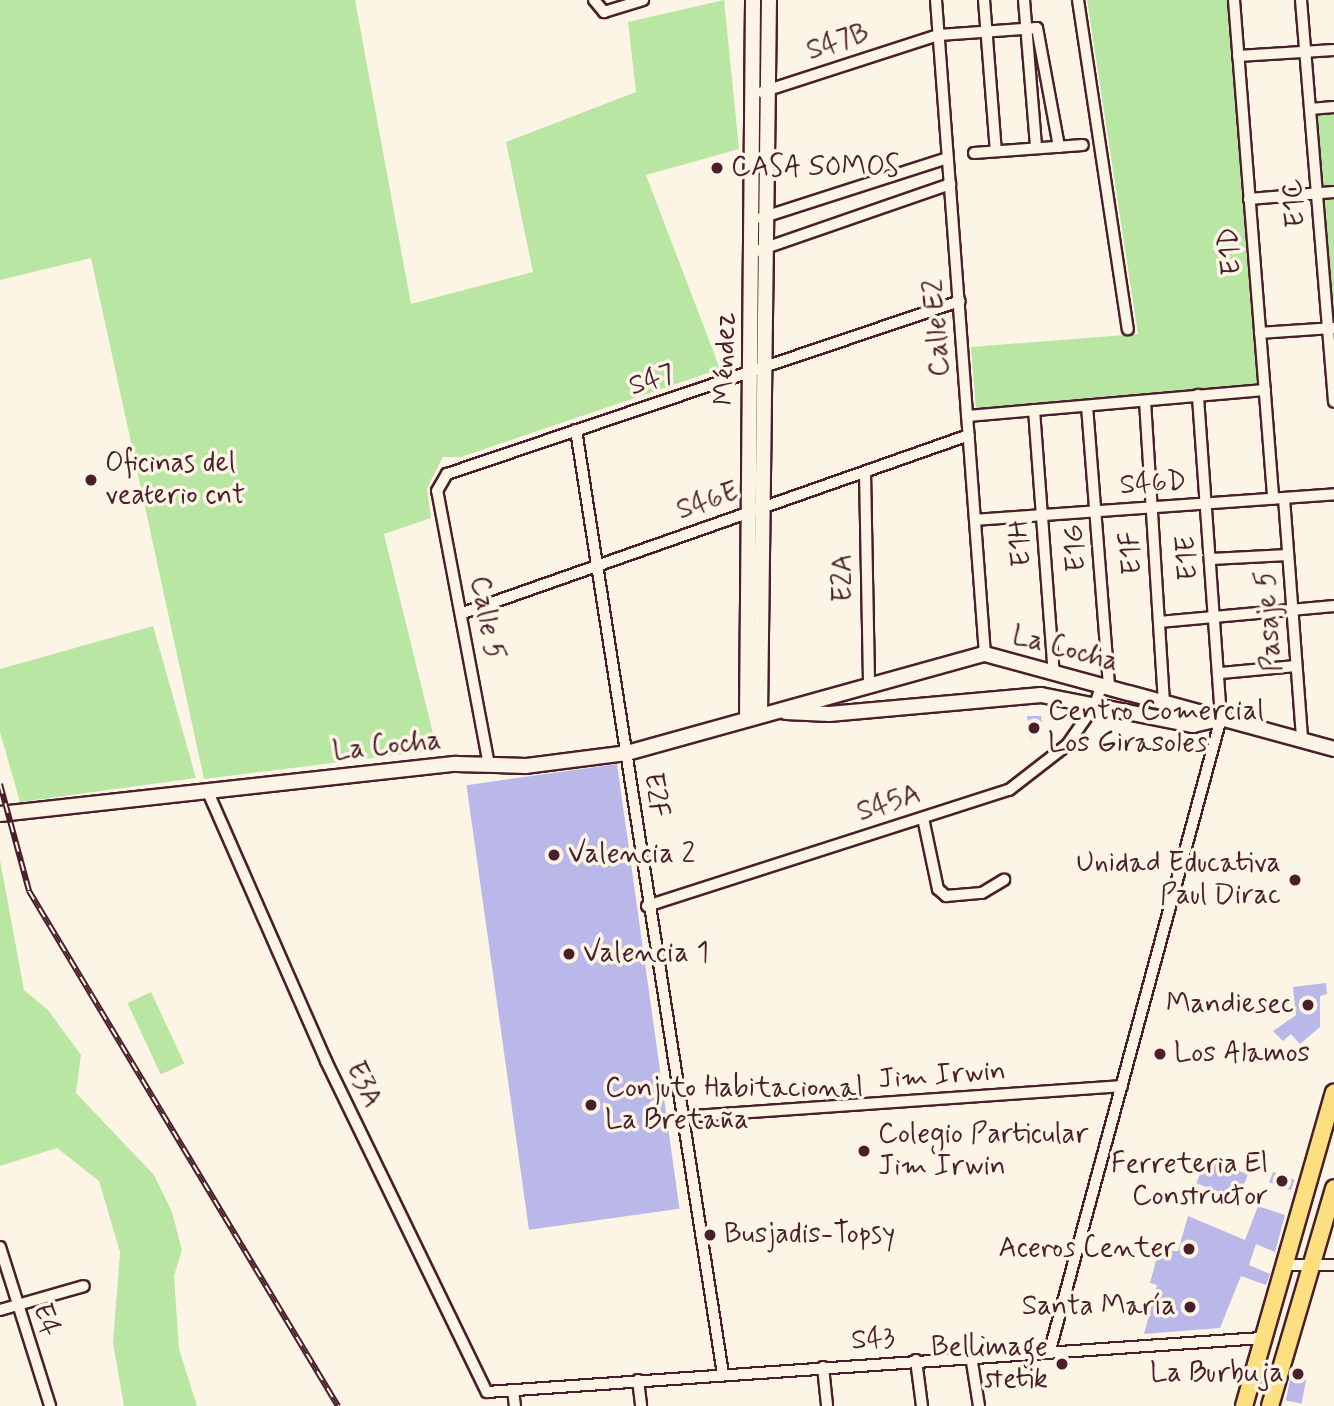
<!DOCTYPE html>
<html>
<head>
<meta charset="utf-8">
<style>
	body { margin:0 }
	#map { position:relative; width:1334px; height:1406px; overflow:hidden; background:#fcf5e5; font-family:Mynerve,sans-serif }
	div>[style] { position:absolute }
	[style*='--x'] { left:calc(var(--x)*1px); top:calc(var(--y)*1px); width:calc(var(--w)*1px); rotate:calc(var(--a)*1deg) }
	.green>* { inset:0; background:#bae6a4; transform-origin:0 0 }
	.building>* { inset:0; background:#b9b8e9; transform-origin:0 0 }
	.roads { filter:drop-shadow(2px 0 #4a1f2b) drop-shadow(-2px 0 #4a1f2b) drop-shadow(0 2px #4a1f2b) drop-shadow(0 -2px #4a1f2b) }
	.street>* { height:10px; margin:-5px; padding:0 5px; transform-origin:5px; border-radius:5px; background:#fcf5e5 }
	.secondary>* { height:14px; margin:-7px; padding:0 7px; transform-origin:7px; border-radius:7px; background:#fcf5e5 }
	.primary>* { height:16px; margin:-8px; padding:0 8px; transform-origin:8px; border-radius:8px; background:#fce080 }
	.rail>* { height:6px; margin-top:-3px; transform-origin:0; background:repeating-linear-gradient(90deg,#fcf5e5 0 10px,#4a1f2b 0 20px); box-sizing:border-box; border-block:2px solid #4a1f2b }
	.dots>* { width:19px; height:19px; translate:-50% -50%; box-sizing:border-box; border:4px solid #fcf5e5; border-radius:50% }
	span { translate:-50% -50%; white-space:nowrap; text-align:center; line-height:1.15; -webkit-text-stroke:7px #fcf5e5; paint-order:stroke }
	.street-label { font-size:28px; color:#4a1f2b }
	.poi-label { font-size:28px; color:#4a1f2b }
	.left { translate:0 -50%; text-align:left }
	.right { translate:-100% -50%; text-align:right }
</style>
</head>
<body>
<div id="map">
	<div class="green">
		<i style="clip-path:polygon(0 0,355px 0,411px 304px,533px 272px,506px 142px,636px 92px,628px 22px,724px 0,739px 149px,646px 175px,720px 369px,461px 457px,443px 457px,427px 488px,431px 518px,384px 534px,437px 750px,204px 779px,91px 258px,0 280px)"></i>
		<i style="clip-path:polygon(1087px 0,1228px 0,1259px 386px,976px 410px,971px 347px,1138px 334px)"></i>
		<i style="clip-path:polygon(1334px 110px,1334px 187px,1323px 188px,1316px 111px)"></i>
		<i style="clip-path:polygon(1334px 195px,1334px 320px,1332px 320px,1323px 196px)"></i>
		<i style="clip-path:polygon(153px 626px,196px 778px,20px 802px,0 732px,0 669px)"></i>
		<i style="clip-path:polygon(0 860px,24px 990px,48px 1010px,81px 1055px,76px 1093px,154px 1175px,172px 1212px,182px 1250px,174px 1276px,179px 1349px,197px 1406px,124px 1406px,113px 1343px,120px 1252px,99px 1181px,57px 1148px,0 1166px)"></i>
		<i style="left:151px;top:992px;width:79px;height:26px;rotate:65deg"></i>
	</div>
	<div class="building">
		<i style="clip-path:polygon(1027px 716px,1041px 716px,1043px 731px,1031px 738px)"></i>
		<i style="left:617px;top:764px;width:449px;height:152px;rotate:82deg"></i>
		<i style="clip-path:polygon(1326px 983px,1327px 994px,1320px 996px,1320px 1027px,1300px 1044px,1291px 1034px,1283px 1041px,1273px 1031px,1296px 1015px,1293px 987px)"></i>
		<i style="left:1206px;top:1158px;width:45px;height:27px;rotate:21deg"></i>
		<i style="left:1273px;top:1172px;width:23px;height:11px;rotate:20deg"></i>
		<i style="clip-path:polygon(1258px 1206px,1285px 1215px,1275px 1252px,1256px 1244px,1249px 1265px,1270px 1274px,1266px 1285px,1241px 1276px,1220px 1328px,1144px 1334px,1157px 1285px,1150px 1283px,1157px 1257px,1171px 1260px,1172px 1251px,1178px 1251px,1188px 1216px,1245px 1240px)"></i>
		<i style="left:1292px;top:1369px;width:16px;height:32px;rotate:11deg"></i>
	</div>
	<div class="roads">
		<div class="street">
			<i style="--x:594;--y:0;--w:16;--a:50"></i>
			<i style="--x:604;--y:12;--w:41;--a:-17.1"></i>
			<i style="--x:936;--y:0;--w:656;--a:85.72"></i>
			<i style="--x:984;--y:0;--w:151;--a:85.5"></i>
			<i style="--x:1024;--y:0;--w:147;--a:85.3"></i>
			<i style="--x:1078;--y:0;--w:333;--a:81.4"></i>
			<i style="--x:1234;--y:0;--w:500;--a:85.5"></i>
			<i style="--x:1301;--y:0;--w:403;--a:85.3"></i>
			<i style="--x:1238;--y:56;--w:96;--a:-3.6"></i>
			<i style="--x:762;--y:92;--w:186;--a:-17.9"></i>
			<i style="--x:939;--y:35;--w:98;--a:-4.1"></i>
			<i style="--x:1037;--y:28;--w:121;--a:79.5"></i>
			<i style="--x:1310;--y:109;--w:24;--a:-5"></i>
			<i style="--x:974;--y:153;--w:109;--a:-4.2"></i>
			<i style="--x:1249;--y:199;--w:85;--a:-4.7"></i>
			<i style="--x:761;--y:218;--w:196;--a:-17.8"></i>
			<i style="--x:751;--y:253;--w:211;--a:-19.1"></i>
			<i style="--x:1260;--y:333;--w:74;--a:-3.9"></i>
			<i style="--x:1145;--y:401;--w:303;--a:86.4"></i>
			<i style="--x:1087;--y:406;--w:283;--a:85.5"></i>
			<i style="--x:1034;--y:410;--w:264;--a:85.7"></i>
			<i style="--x:967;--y:416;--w:299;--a:-5"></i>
			<i style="--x:576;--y:430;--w:955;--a:81.15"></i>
			<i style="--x:865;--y:472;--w:212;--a:88.9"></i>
			<i style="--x:1284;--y:498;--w:243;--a:85.7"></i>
			<i style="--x:975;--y:520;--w:360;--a:-4.1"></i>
			<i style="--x:1211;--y:559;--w:77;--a:-3"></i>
			<i style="--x:463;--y:613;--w:536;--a:-19.38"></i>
			<i style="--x:1159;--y:622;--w:176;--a:-5.2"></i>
			<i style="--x:1221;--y:673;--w:75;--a:-5.3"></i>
			<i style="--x:489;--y:765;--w:279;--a:-100.7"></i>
			<i style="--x:437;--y:491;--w:20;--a:-60"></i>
			<i style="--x:447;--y:474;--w:541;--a:-18.64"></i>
			<i style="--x:208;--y:792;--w:294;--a:66.3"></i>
			<i style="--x:326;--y:1061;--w:368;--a:64.1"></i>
			<i style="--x:487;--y:1392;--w:777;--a:-3.99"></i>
			<i style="--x:923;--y:818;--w:73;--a:78.1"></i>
			<i style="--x:938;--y:889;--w:11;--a:41"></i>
			<i style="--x:946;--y:896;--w:36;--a:-5"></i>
			<i style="--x:982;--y:893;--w:26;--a:-31"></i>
			<i style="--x:647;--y:906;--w:380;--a:-17.8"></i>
			<i style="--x:1009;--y:790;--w:73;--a:-37.8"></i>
			<i style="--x:1067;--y:745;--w:49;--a:-55"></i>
			<i style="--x:1095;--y:705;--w:20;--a:-72"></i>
			<i style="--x:681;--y:1117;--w:442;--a:-4"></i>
			<i style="--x:0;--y:1247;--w:167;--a:72.5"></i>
			<i style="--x:1283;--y:1265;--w:51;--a:0"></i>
			<i style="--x:0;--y:1310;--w:87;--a:-15.9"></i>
			<i style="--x:1050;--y:1350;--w:655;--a:-74.86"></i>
			<i style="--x:1221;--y:718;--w:324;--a:-94.1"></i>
			<i style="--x:971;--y:1356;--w:51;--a:80.9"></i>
			<i style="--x:916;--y:1360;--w:46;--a:82.6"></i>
			<i style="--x:823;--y:1367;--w:39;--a:84"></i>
			<i style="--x:638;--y:1380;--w:26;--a:83"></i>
			<i style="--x:513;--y:1390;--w:16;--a:83"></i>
		</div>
		<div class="secondary">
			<i style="--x:786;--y:712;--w:43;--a:2.7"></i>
			<i style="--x:829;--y:714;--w:213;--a:-5.1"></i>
			<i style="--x:1041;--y:695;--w:155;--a:11.2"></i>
			<i style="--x:1193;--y:725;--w:28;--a:-13"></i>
			<i style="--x:760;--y:715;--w:715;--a:-89.28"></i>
			<i style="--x:747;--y:719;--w:719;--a:-89.52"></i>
			<i style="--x:0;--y:814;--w:459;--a:-6.3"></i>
			<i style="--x:456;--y:764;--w:70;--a:1.6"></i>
			<i style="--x:526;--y:766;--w:102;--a:-7.3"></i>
			<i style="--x:627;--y:753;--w:371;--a:-15.5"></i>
			<i style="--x:985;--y:654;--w:362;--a:15.2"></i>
		</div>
		<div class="primary">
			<i style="--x:1244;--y:1406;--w:326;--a:-74"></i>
			<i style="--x:1270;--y:1406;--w:227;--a:-73.6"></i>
		</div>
	</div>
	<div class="rail">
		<i style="--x:0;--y:784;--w:111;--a:74.8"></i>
		<i style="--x:29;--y:891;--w:601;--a:59.04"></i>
	</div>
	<div class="dots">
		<i style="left:717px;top:168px;background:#4a1f2b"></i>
		<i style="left:91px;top:480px;background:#4a1f2b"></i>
		<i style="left:1034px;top:728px;background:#4a1f2b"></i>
		<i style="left:554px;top:855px;background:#4a1f2b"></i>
		<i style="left:1295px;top:880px;background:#4a1f2b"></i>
		<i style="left:569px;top:954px;background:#4a1f2b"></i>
		<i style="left:1308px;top:1005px;background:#4a1f2b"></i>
		<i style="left:1160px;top:1054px;background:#4a1f2b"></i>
		<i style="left:591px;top:1105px;background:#4a1f2b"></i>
		<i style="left:864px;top:1151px;background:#4a1f2b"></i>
		<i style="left:1282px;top:1181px;background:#4a1f2b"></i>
		<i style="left:710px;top:1235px;background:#4a1f2b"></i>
		<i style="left:1189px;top:1249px;background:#4a1f2b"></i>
		<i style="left:1190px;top:1307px;background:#4a1f2b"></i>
		<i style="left:1062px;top:1364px;background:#4a1f2b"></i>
		<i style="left:1298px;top:1374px;background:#4a1f2b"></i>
	</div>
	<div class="street-label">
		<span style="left:838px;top:43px;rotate:-18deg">S47B</span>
		<span style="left:1295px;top:203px;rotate:-95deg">E1C</span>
		<span style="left:1231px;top:251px;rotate:-95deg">E1D</span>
		<span style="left:938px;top:328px;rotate:-94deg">Calle E2</span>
		<span style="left:726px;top:359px;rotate:-90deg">Méndez</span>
		<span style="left:652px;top:381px;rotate:-18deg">S47</span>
		<span style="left:1153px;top:484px;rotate:-4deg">S46D</span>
		<span style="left:708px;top:502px;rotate:-19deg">S46E</span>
		<span style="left:1021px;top:543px;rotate:-95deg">E1H</span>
		<span style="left:1076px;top:548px;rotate:-94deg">E1G</span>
		<span style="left:1132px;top:553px;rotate:-94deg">E1F</span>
		<span style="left:1188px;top:558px;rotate:-94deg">E1E</span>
		<span style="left:844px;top:578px;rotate:-91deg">E2A</span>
		<span style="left:486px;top:618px;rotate:79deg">Calle 5</span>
		<span style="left:1270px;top:621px;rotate:-94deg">Pasaje 5</span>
		<span style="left:1065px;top:650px;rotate:15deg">La Cocha</span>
		<span style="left:387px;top:747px;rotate:-6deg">La Cocha</span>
		<span style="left:655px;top:795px;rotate:82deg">E2F</span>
		<span style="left:889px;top:804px;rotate:-18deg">S45A</span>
		<span style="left:942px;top:1076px;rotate:-4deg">Jim Irwin</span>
		<span style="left:363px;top:1085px;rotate:64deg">E3A</span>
		<span style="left:45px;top:1320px;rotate:72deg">E4</span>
		<span style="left:873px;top:1340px;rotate:-4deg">S43</span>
	</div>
	<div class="poi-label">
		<span class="left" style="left:731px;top:168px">CASA SOMOS</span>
		<span class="left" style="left:105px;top:480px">Oficinas del<br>veaterio cnt</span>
		<span class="left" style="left:1048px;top:728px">Centro Comercial<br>Los Girasoles</span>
		<span class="left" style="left:568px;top:855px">Valencia 2</span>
		<span class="right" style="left:1281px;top:880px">Unidad Educativa<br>Paul Dirac</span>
		<span class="left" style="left:583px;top:954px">Valencia 1</span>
		<span class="right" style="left:1294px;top:1005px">Mandiesec</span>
		<span class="left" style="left:1174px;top:1054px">Los Alamos</span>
		<span class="left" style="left:605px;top:1105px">Conjuto Habitacional<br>La Bretaña</span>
		<span class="left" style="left:878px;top:1151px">Colegio Particular<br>Jim Irwin</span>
		<span class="right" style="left:1268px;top:1181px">Ferreteria El<br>Constructor</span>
		<span class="left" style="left:724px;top:1235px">Busjadis-Topsy</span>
		<span class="right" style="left:1175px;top:1249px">Aceros Center</span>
		<span class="right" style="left:1176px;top:1307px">Santa María</span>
		<span class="right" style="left:1048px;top:1364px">Bellimage<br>stetik</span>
		<span class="right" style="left:1284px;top:1374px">La Burbuja</span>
	</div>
</div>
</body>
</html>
